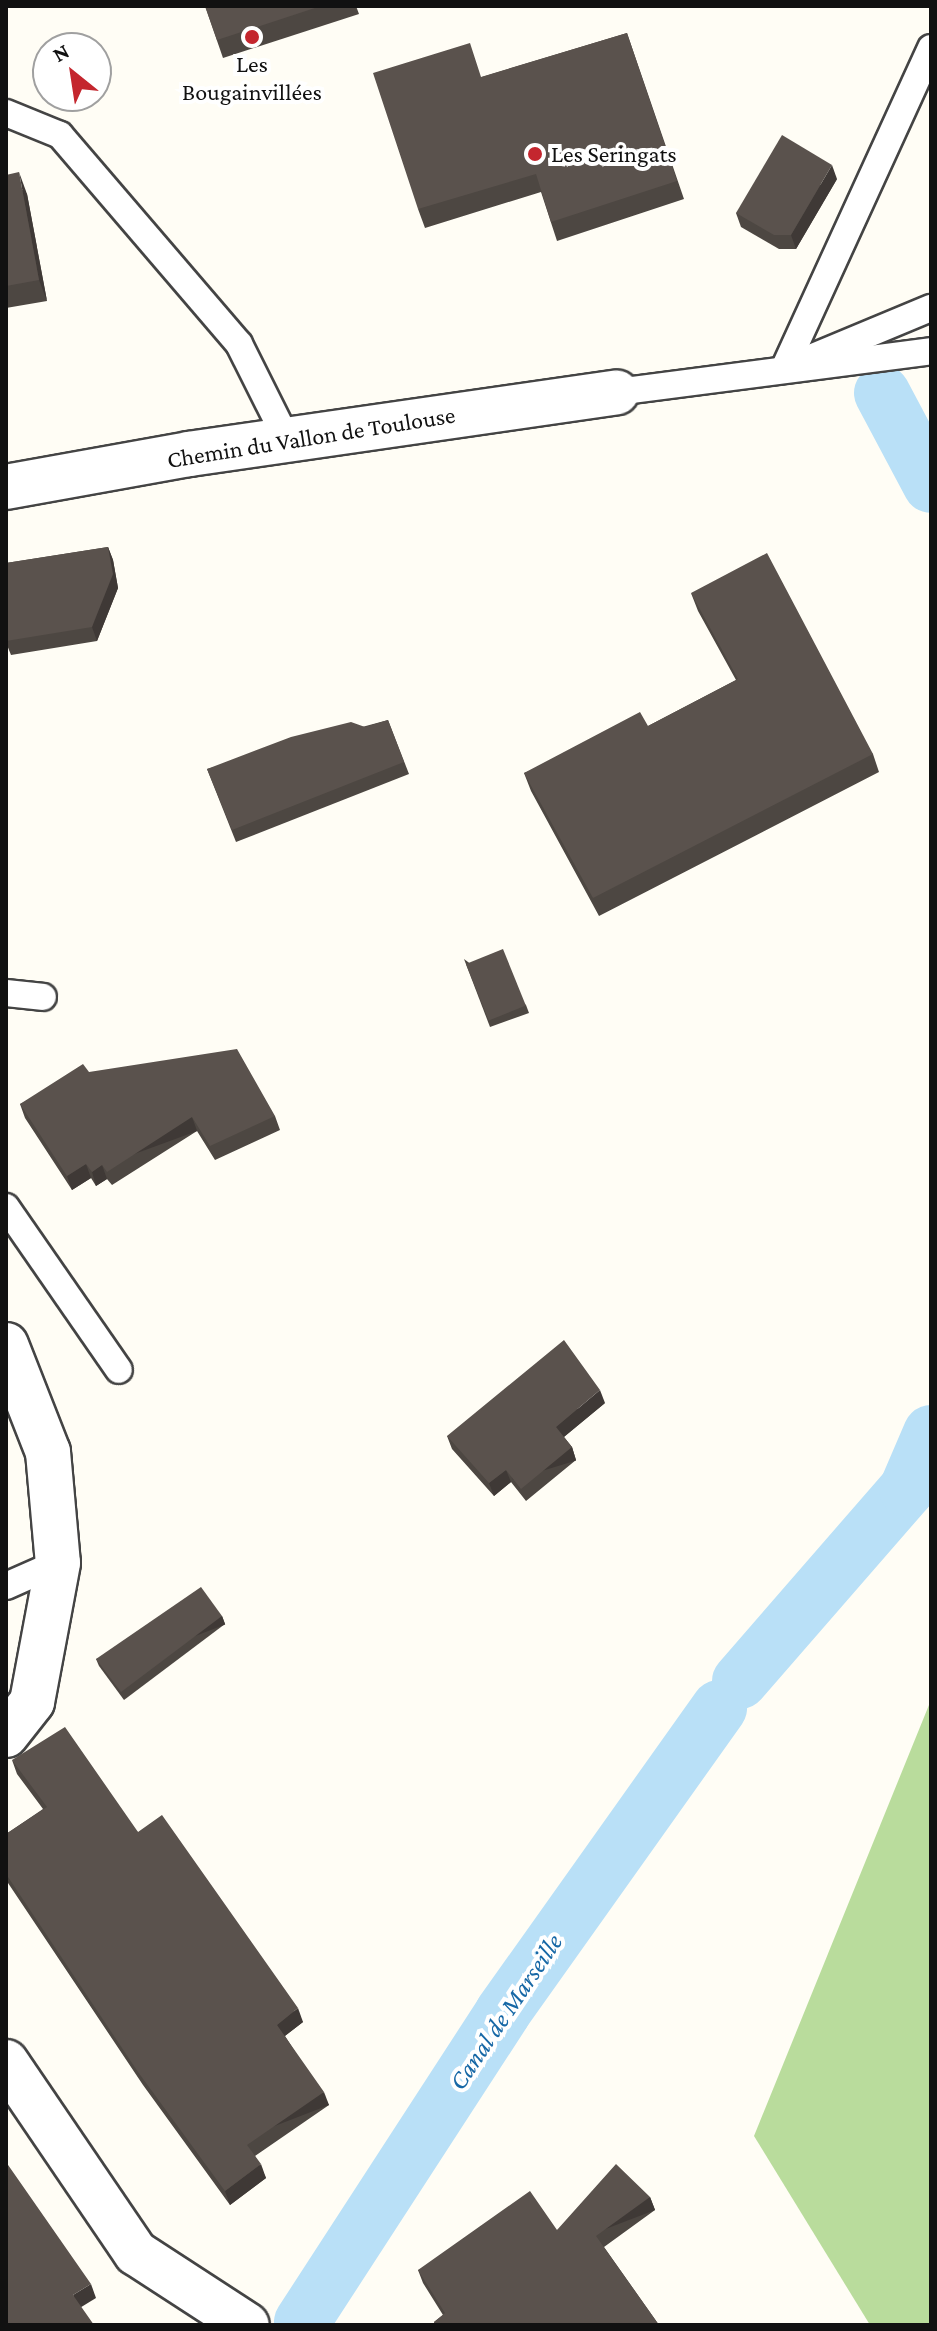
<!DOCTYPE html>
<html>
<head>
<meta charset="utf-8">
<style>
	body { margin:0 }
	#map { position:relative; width:937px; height:2331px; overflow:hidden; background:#fffdf5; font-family:"Crimson Pro",serif }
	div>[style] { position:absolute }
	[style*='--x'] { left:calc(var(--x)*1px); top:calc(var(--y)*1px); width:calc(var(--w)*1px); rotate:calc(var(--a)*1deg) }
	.forest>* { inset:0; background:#b9dc9c }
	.canal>* { height:56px; margin:-28px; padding:0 28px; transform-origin:28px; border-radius:28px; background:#b9e0f7 }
	.roads { filter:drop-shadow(2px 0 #444) drop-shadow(-2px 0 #444) drop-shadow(0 2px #444) drop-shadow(0 -2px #444) }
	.service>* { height:26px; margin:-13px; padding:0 13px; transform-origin:13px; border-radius:13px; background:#fff }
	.minor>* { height:44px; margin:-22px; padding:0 22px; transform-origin:22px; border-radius:22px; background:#fff }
	.wall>* { inset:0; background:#4d4742 }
	.shaded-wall>* { inset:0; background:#3f3936; transform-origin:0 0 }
	.building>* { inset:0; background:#5a524d; transform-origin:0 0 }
	.dots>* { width:22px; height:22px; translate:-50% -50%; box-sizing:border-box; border:4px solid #fff; border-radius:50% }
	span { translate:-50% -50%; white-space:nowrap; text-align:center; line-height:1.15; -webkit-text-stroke:8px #fff; paint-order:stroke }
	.poi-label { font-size:24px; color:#111 }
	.left { translate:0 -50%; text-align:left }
	.street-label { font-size:24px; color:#111 }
	.water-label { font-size:26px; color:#1768a6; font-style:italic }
	.frame { position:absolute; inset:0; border:8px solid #111; pointer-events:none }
	.north { position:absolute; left:32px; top:32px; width:80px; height:80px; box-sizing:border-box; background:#fff; border:2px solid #a0a0a0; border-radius:50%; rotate:330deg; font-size:22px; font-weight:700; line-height:32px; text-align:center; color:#111 }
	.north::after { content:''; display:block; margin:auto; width:28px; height:36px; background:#c4262e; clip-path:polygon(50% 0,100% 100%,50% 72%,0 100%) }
</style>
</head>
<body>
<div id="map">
	<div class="forest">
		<i style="clip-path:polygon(931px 1700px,931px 2325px,870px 2325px,754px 2136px)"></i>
	</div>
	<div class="canal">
		<i style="--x:882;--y:393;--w:104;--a:62"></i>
		<i style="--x:740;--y:1681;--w:254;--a:-49"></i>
		<i style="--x:907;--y:1489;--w:61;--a:-66.8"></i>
		<i style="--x:302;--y:2322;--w:369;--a:-57"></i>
		<i style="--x:503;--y:2012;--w:373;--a:-54.6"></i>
	</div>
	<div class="roads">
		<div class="service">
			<i style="--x:6;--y:113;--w:58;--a:22.2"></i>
			<i style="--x:60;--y:135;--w:275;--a:49.4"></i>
			<i style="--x:239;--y:344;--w:107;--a:63.4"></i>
			<i style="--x:813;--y:357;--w:128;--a:-22.6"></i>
			<i style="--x:784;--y:369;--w:353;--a:-65.4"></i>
			<i style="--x:617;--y:392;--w:317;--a:-7.4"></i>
			<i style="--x:6;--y:993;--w:37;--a:6"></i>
			<i style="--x:6;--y:1207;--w:198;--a:55.3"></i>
			<i style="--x:6;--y:1586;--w:57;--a:-23.9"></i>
		</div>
		<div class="minor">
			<i style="--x:6;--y:487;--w:186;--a:-10.2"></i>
			<i style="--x:189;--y:454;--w:432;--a:-8.2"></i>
			<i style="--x:6;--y:1345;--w:115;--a:68.6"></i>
			<i style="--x:48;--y:1452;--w:111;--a:84.9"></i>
			<i style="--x:58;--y:1563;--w:141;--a:100.6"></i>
			<i style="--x:32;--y:1702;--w:42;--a:128.2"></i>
			<i style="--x:6;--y:2062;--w:231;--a:55.8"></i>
			<i style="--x:136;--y:2253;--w:132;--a:33"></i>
		</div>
	</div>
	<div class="wall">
		<i style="clip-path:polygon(205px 6px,356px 6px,359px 14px,223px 58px)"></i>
		<i style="clip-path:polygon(627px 33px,684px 199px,557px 241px,541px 192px,425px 228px,418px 209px,482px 77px)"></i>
		<i style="clip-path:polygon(6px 175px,27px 194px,47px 301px,6px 308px)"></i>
		<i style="clip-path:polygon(837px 179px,796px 249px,779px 249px,741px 227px,736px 213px)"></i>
		<i style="clip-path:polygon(108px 547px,113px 560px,118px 588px,97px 641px,11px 655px,7px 645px,6px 646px,6px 563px)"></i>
		<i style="clip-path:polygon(691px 593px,873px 754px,879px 772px,599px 916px,531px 791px,524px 773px,648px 726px,736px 680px,698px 611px)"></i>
		<i style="clip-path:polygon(388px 720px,409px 774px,236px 842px,207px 769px)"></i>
		<i style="clip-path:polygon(464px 959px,526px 1005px,529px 1013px,490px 1027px)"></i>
		<i style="clip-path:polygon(89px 1072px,275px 1116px,280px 1130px,215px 1160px,197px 1131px,112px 1185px,107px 1179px,96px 1186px,91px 1178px,72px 1190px,25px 1118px,20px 1104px)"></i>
		<i style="clip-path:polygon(605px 1403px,564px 1437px,572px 1447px,576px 1460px,526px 1501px,511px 1482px,494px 1496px,452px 1449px,447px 1436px)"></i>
		<i style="clip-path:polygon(222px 1616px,225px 1624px,124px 1700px,99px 1666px,96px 1659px)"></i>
		<i style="clip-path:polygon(12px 1760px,138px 1832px,303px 2022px,285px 2036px,329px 2105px,255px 2156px,266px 2178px,230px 2205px,143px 2085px,6px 1880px,6px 1834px,43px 1809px,17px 1774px)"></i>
		<i style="clip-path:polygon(650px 2197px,655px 2210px,604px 2247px,659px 2325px,435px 2325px,434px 2322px,443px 2315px,423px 2283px,418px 2270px,557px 2230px)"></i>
	</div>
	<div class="shaded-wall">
		<i style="clip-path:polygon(832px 165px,837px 179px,796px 249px,791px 235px)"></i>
		<i style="clip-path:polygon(19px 172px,27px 194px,47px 301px,39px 280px)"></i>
		<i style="clip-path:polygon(108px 547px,113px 560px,118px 588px,97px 641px,92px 627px)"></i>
		<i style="left:192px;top:1117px;width:15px;height:101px;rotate:70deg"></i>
		<i style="clip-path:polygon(86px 1164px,91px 1178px,72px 1190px,67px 1176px)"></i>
		<i style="clip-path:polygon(102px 1165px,107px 1179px,96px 1186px,92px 1172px)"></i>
		<i style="clip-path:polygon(600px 1390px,605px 1403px,560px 1440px,556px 1427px)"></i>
		<i style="left:572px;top:1447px;width:14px;height:66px;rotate:73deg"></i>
		<i style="clip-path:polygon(506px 1470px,511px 1482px,494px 1496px,489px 1483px)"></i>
		<i style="left:222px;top:1616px;width:9px;height:126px;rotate:69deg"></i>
		<i style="clip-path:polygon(298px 2008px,303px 2022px,282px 2038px,277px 2025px)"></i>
		<i style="left:324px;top:2092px;width:14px;height:93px;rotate:69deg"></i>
		<i style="clip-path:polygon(261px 2164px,266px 2178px,230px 2205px,225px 2191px)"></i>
		<i style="left:650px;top:2197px;width:14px;height:67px;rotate:69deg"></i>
		<i style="clip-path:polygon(91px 2284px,96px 2298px,78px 2309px,73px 2295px)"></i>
	</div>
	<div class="building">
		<i style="clip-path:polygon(205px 6px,321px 6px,217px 40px)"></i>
		<i style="clip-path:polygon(627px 33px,677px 181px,551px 222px,536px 174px,418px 209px,373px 73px,470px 43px,481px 77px)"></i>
		<i style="clip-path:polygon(782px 135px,832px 165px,791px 235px,774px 235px,736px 213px)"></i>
		<i style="clip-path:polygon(19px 172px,39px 280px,6px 286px,6px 175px)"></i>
		<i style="clip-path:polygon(108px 547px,113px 574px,92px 627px,6px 641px,6px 563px)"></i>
		<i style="clip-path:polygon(767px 553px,873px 754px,593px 898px,524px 773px,640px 712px,648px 726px,738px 679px,691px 593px)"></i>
		<i style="clip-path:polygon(388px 720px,404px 762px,232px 830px,207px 769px,291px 737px,351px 722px,365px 727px)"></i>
		<i style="left:503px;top:949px;width:61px;height:40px;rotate:68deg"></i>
		<i style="clip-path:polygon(237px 1049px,275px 1116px,210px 1146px,192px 1117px,107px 1172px,102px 1165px,92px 1172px,86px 1164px,67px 1176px,20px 1104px,83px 1064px,89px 1072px)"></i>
		<i style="clip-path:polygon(564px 1340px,600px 1390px,556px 1427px,572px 1447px,521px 1489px,506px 1470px,489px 1483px,447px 1436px)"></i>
		<i style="clip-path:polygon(201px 1587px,222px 1616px,121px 1692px,96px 1659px)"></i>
		<i style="clip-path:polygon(65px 1727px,138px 1832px,162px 1815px,298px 2008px,277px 2025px,324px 2092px,247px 2145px,261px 2164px,225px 2191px,138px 2072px,6px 1874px,6px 1834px,47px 1807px,12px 1760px)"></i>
		<i style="clip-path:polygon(6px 2162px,91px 2284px,73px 2295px,94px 2325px,6px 2325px)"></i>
		<i style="clip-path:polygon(616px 2164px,650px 2197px,596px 2236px,659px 2325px,436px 2325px,434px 2322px,445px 2313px,418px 2270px,530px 2191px,557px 2230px)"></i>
	</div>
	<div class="dots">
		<i style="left:252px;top:37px;background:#c4262e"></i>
		<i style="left:535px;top:154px;background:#c4262e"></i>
	</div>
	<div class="poi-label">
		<span style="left:252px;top:78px">Les<br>Bougainvillées</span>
		<span class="left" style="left:551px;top:154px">Les Seringats</span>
	</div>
	<div class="street-label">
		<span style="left:311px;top:437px;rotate:-9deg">Chemin du Vallon de Toulouse</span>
	</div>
	<div class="water-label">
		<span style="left:506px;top:2012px;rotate:-56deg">Canal de Marseille</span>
	</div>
	<div class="frame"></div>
	<div class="north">N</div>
</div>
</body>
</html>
